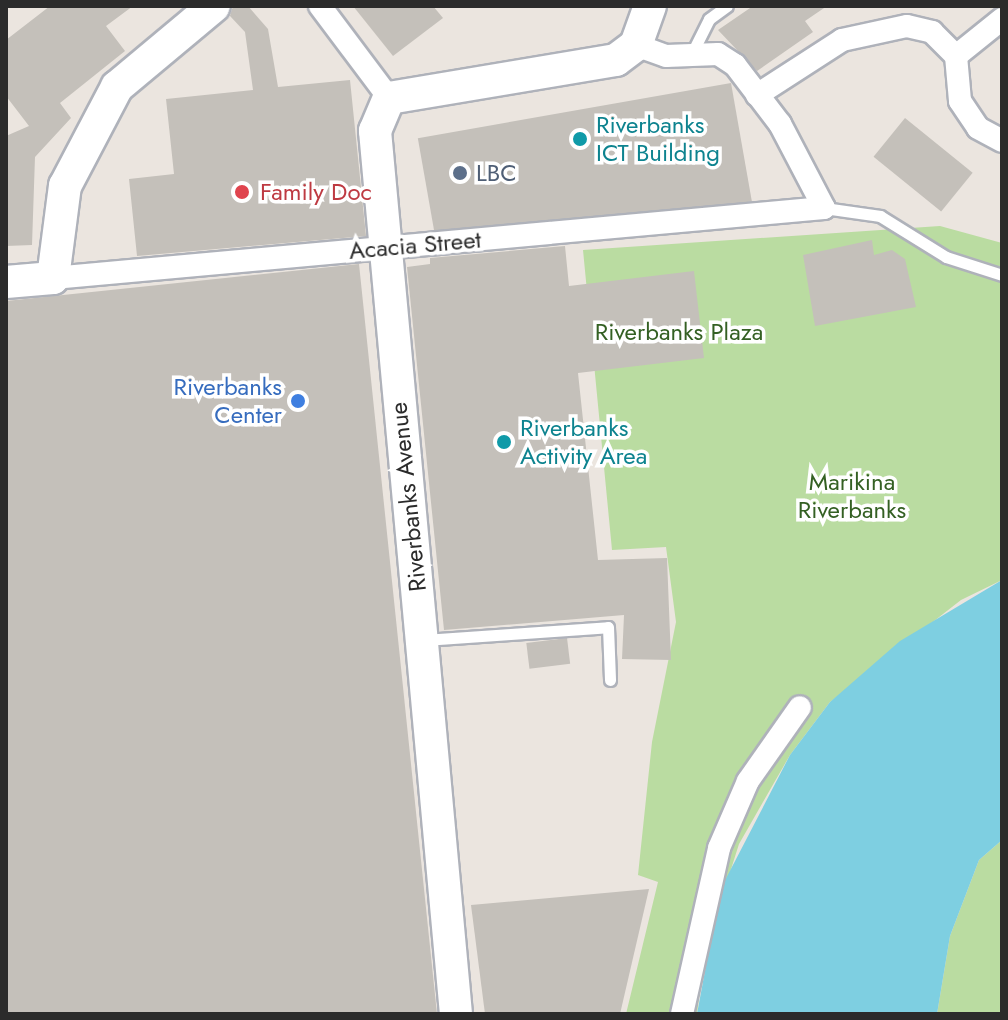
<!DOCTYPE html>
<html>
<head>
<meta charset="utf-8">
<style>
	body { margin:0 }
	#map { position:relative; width:1008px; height:1020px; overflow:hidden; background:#ebe5df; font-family:Jost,sans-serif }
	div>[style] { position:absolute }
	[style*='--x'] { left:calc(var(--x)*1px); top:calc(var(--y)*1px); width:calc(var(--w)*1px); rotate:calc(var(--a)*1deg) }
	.green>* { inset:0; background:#badca1 }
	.water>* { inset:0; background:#7ecfe1 }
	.building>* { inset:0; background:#c4c0ba; transform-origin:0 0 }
	.roads { filter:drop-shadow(2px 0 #afb2ba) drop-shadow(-2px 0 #afb2ba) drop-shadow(0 2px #afb2ba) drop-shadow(0 -2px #afb2ba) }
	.lane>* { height:11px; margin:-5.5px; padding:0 5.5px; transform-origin:5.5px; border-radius:5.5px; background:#fff }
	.street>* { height:22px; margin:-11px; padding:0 11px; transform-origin:11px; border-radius:11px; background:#fff }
	.secondary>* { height:32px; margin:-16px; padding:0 16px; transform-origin:16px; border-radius:16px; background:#fff }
	.dots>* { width:22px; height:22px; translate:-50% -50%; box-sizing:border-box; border:4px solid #fff; border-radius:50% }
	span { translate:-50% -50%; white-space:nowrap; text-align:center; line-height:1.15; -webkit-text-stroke:7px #fff; paint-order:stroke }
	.culture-label { font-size:24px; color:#0d838f }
	.left { translate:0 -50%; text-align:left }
	.service-label { font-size:24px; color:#4e5e75 }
	.health-label { font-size:24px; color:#be3a42 }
	.street-label { font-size:24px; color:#2b2b2b }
	.park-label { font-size:24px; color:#346023 }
	.shop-label { font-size:24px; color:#366cbe }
	.right { translate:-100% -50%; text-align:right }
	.frame { position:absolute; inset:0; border:8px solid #2b2b2b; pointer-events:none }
</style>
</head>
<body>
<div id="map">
	<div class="green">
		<i style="clip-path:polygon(940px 226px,1002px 243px,1002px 580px,961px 600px,830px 702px,790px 755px,739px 844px,705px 951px,697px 1014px,626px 1014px,658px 882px,638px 875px,652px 742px,676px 622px,666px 547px,612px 550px,583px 250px)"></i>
		<i style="clip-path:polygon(1002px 840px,1002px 1014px,937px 1014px,950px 936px,979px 860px)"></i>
	</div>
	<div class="water">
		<i style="clip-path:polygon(1002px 580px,1002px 840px,979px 860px,950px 936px,937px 1014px,697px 1014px,720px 890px,790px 755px,830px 702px,900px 641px)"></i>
	</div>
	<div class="building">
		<i style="clip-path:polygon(50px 6px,133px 6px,106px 26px,125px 51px,60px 103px,71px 118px,35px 157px,32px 245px,6px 246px,6px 136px,29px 126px,6px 96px,6px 40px)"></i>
		<i style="clip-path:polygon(233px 6px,248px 6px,268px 29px,278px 87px,350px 80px,366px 236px,137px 256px,129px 179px,174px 174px,166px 99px,253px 90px,245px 32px,230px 16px)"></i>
		<i style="clip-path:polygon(353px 6px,433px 6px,443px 18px,393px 56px)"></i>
		<i style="clip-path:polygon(753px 6px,827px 6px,805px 21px,813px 32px,757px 71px,718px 30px)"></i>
		<i style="left:731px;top:83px;width:120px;height:318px;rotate:80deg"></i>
		<i style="left:905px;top:118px;width:87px;height:50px;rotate:39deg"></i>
		<i style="clip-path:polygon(872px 240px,874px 255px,892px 250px,905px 259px,916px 307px,815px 326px,803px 255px)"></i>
		<i style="clip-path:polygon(565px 246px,569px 286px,694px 271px,704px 358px,578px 373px,598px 560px,667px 558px,671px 660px,622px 659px,624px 615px,444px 630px,407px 267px,430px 264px,430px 258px)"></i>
		<i style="clip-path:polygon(359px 264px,437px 1014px,6px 1014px,6px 301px)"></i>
		<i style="left:567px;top:638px;width:26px;height:41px;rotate:83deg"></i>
		<i style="clip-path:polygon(649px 889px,620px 1014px,485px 1014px,471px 905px)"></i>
	</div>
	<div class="roads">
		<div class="lane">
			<i style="--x:691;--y:55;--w:40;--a:-63.4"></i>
			<i style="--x:709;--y:19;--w:22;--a:-36"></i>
			<i style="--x:824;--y:208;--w:57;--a:8.1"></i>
			<i style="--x:880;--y:216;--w:78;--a:31.8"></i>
			<i style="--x:946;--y:257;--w:59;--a:17.8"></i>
			<i style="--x:424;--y:640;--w:184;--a:-4"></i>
			<i style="--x:608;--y:627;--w:53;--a:87.8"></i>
		</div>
		<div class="street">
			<i style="--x:320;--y:6;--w:115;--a:53.1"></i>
			<i style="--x:956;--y:56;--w:45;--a:84.9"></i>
			<i style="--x:960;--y:101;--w:32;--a:56"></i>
			<i style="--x:978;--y:128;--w:27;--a:28"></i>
			<i style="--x:956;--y:56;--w:59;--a:-38.8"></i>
			<i style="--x:757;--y:95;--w:101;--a:-32.9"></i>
			<i style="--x:842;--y:40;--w:66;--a:-12.2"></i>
			<i style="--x:907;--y:26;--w:26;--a:13"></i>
			<i style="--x:932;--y:32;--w:34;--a:45"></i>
			<i style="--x:53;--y:278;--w:774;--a:-5.19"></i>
			<i style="--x:824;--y:208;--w:95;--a:-117.6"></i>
			<i style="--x:780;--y:124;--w:74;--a:-127.3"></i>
			<i style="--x:735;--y:65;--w:20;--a:-147"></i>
			<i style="--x:718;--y:54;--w:52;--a:177.8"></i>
			<i style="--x:666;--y:56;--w:32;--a:-160"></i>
			<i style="--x:682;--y:1014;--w:170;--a:-77.4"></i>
			<i style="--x:719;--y:848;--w:73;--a:-66.6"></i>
			<i style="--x:748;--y:781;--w:90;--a:-54.9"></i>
		</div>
		<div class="secondary">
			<i style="--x:6;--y:282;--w:47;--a:-4.9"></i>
			<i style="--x:53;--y:278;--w:93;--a:-82.6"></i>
			<i style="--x:65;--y:186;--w:112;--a:-62.3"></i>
			<i style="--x:117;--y:87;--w:126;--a:-39.9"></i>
			<i style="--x:456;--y:1014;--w:887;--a:-95.24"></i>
			<i style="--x:375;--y:131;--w:36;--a:-67"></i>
			<i style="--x:389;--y:98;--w:230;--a:-9.5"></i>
			<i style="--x:616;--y:60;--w:25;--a:-37"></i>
			<i style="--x:636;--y:45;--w:41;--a:-70.3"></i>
		</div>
	</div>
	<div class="dots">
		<i style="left:580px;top:139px;background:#0f9aa8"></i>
		<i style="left:460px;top:173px;background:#5c6f8a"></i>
		<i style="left:242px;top:192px;background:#e0444e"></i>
		<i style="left:298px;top:401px;background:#3f7fe0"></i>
		<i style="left:504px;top:442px;background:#0f9aa8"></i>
	</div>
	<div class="culture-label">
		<span class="left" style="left:596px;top:139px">Riverbanks<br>ICT Building</span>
		<span class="left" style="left:520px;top:442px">Riverbanks<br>Activity Area</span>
	</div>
	<div class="service-label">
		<span class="left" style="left:476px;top:173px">LBC</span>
	</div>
	<div class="health-label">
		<span class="left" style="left:260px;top:192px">Family Doc</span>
	</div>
	<div class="street-label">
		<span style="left:415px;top:245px;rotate:-5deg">Acacia Street</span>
		<span style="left:408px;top:497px;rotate:-96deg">Riverbanks Avenue</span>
	</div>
	<div class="park-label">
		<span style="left:679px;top:332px">Riverbanks Plaza</span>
		<span style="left:852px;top:496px">Marikina<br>Riverbanks</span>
	</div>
	<div class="shop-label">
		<span class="right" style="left:282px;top:401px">Riverbanks<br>Center</span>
	</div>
	<div class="frame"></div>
</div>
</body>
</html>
